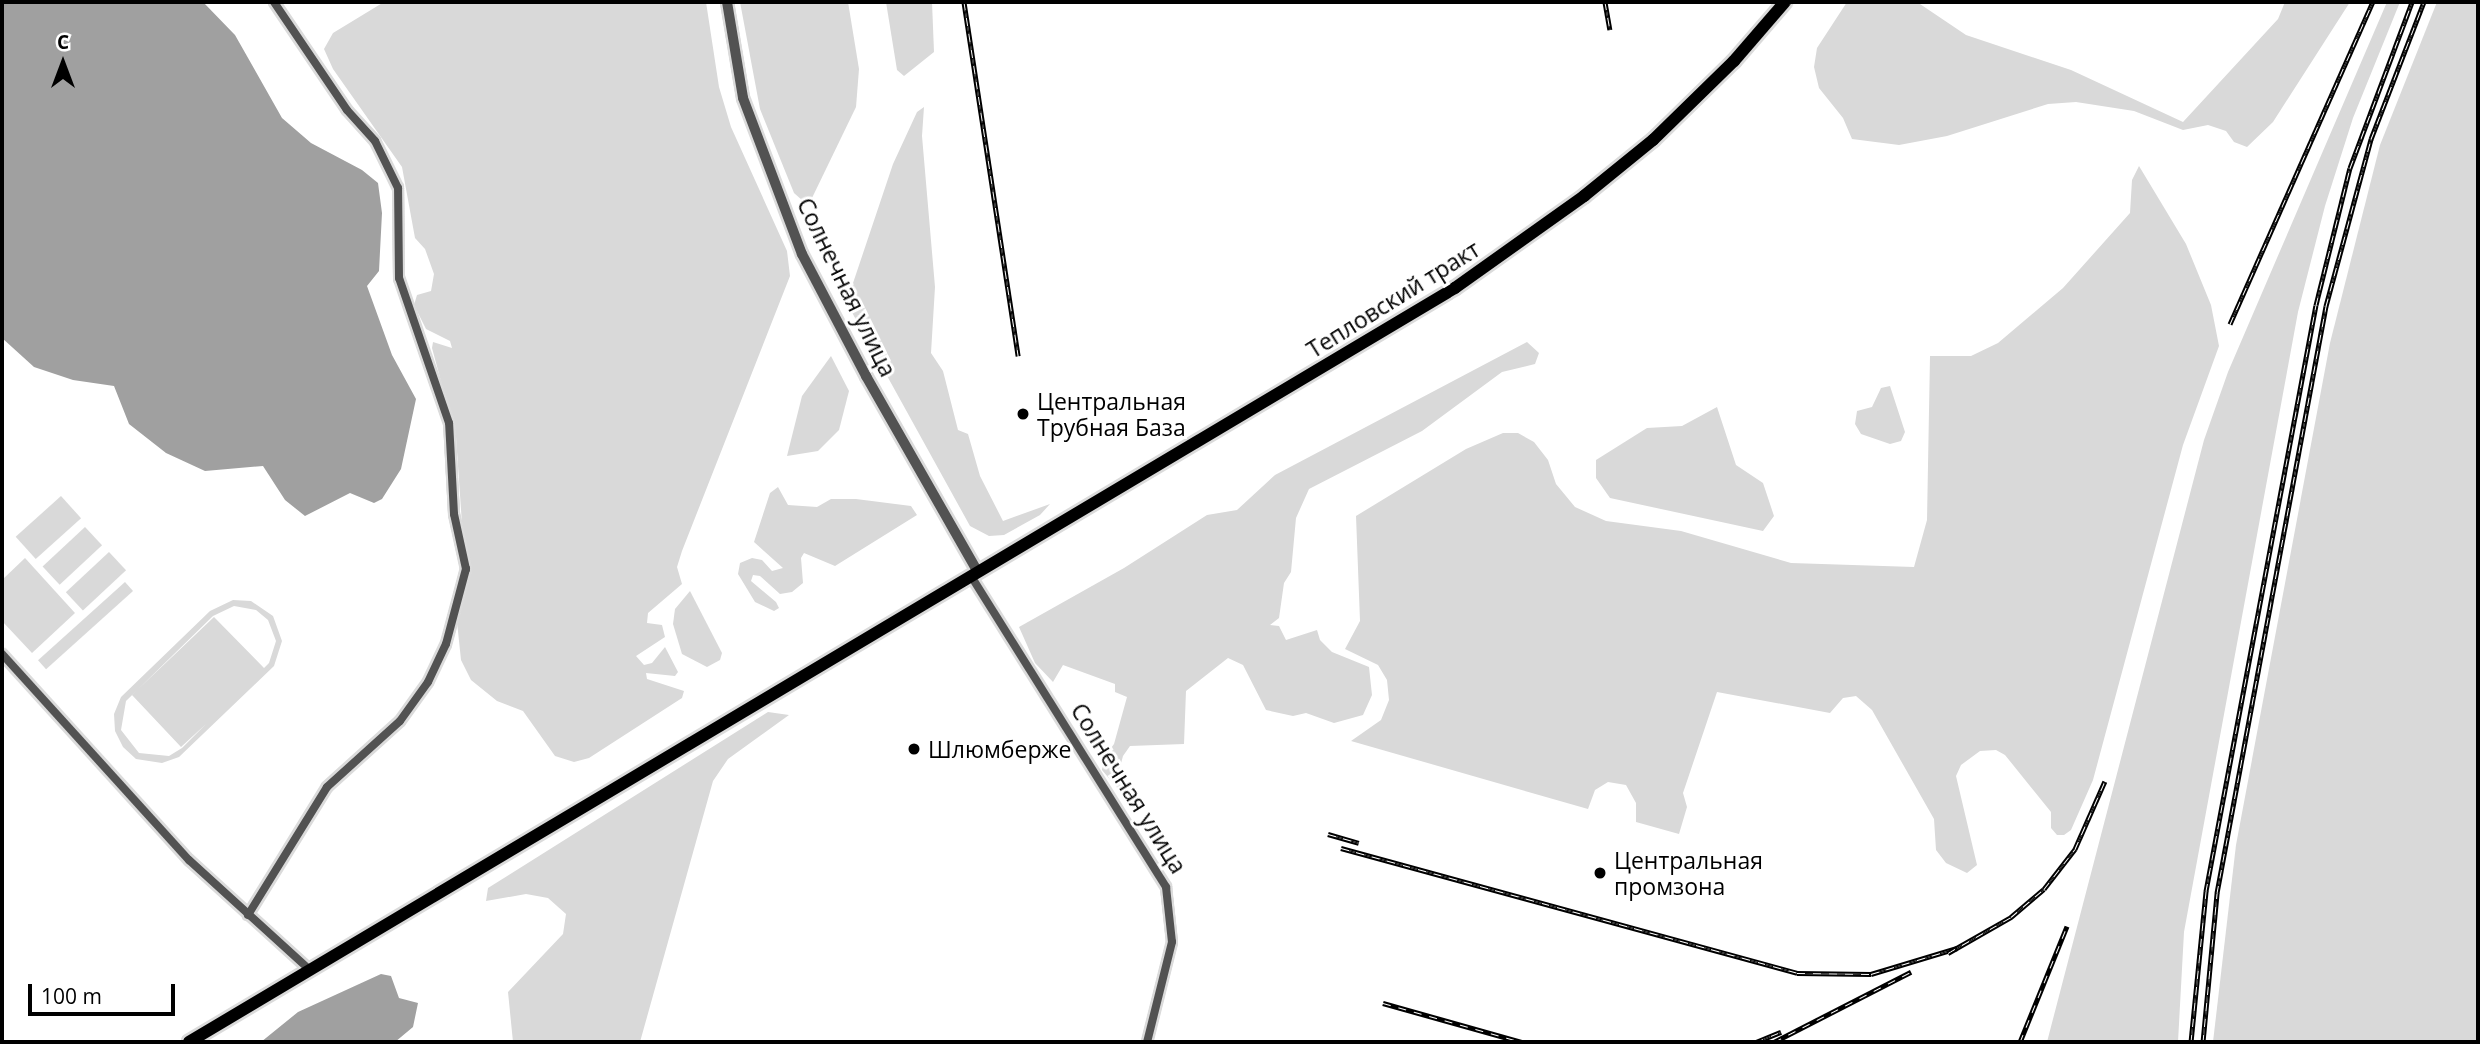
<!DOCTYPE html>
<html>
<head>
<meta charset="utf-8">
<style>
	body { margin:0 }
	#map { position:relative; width:2480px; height:1044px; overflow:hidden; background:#fff; font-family:"Open Sans",sans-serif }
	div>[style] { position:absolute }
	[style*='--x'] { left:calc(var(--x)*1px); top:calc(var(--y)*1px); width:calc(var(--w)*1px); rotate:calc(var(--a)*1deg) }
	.green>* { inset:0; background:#d9d9d9; transform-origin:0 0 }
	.water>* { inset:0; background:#a0a0a0 }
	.roads { filter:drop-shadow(2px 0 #dbdbdb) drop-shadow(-2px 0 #dbdbdb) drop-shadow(0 2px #dbdbdb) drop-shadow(0 -2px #dbdbdb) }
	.minor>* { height:8px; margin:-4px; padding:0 4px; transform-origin:4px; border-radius:4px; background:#525252 }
	.tertiary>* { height:10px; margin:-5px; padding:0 5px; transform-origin:5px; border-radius:5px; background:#525252 }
	.primary>* { height:12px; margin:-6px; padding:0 6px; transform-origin:6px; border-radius:6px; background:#000 }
	.rail>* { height:5px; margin-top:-2.5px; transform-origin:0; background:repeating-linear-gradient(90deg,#fff 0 8px,#000 0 16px); box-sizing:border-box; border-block:2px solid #000 }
	.dots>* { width:19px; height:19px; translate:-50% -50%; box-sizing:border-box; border:4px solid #fff; border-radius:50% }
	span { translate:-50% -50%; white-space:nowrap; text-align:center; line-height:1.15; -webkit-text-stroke:6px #fff; paint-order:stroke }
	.street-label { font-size:23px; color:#000 }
	.poi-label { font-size:23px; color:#000 }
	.left { translate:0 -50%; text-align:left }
	.frame { position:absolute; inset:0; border:4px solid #000; pointer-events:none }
	.north { position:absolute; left:28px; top:28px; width:70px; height:70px; -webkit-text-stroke:5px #fff; paint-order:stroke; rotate:0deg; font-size:19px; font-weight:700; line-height:28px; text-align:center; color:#000 }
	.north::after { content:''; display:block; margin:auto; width:24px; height:32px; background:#000; clip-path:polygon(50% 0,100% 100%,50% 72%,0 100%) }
	.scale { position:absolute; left:28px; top:984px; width:147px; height:32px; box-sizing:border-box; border:4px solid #000; border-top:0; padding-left:9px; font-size:21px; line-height:24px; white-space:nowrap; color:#000; -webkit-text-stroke:5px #fff; paint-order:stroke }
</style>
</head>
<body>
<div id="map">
	<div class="green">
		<i style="clip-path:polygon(384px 2px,706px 2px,719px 87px,731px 127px,787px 251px,790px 276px,682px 551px,677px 567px,682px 584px,648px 613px,647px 623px,662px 625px,665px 637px,636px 656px,644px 665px,652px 663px,665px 647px,678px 672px,675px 676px,646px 673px,647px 679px,684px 691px,682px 698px,589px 758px,574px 762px,555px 756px,523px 711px,497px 701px,471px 680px,461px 660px,457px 622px,470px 562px,462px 524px,456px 437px,432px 348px,433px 342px,452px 348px,450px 341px,426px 329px,414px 305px,417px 295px,431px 291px,434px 274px,425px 249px,415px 238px,402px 167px,333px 69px,324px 49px,333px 33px)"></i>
		<i style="clip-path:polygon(740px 2px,848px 2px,859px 69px,856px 107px,812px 198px,803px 201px,794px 193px,760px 109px)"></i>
		<i style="clip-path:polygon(886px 2px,932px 2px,934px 52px,904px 76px,897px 70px)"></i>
		<i style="clip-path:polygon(1847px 2px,1917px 2px,1966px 35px,2071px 70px,2183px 122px,2278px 19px,2285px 2px,2350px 2px,2273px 122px,2247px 147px,2234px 142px,2226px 131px,2208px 125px,2183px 130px,2134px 111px,2076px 102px,2048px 104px,1947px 136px,1899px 145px,1852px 139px,1843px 118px,1819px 88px,1814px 67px,1817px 48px)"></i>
		<i style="clip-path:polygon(2387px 2px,2400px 2px,2353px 118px,2325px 206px,2298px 312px,2184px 932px,2178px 1042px,2047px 1042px,2204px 440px,2228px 372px)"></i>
		<i style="clip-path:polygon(2437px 2px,2478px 2px,2478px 1042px,2213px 1042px,2236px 845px,2330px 343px,2380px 145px)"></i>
		<i style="clip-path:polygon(924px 107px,922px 136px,935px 287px,931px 353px,943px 371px,958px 430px,968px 434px,980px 476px,1003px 521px,1050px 504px,1040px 515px,1004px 535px,989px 536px,970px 526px,849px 307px,850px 292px,893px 164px,917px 112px)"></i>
		<i style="clip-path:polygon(2139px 166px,2186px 244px,2211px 305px,2219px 346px,2183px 445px,2093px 780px,2071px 830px,2064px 835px,2057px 835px,2051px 828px,2051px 812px,2005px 755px,1996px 750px,1980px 751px,1961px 765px,1956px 776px,1977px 865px,1967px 873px,1946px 863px,1936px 850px,1934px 819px,1872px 710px,1856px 696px,1843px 698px,1830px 713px,1717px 692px,1683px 793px,1687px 807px,1679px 834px,1636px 822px,1636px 803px,1626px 785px,1608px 782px,1595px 790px,1588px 809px,1351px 741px,1381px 720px,1389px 700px,1387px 680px,1378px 665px,1345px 649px,1360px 621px,1356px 516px,1466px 449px,1503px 433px,1518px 433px,1534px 442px,1548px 460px,1556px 484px,1575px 507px,1606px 521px,1681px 531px,1791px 563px,1914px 567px,1927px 520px,1930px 356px,1971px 356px,1998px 343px,2063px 288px,2130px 213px,2132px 180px)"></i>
		<i style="clip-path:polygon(1527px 342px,1539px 353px,1535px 364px,1502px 372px,1422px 431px,1309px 489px,1296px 518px,1291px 572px,1284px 583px,1279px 618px,1270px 625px,1279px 626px,1286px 640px,1317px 630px,1320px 640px,1332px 652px,1369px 667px,1372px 695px,1363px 715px,1334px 723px,1306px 713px,1293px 716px,1266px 710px,1243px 665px,1228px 658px,1186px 691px,1184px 744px,1130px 746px,1123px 756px,1119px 771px,1123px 786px,1118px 789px,1102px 770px,1103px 759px,1114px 744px,1127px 697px,1115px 692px,1115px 684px,1063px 665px,1053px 682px,1035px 663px,1019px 627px,1124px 568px,1207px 515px,1237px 510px,1275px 475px)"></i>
		<i style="clip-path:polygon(831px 356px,849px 391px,839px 430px,818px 451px,787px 456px,802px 396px)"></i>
		<i style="clip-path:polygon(1890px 386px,1905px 432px,1901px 441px,1890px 444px,1861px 434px,1855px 424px,1857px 411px,1872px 407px,1881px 388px)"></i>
		<i style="clip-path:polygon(1717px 407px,1736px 465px,1763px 483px,1774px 516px,1763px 531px,1610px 498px,1596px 478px,1596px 460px,1647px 428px,1682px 426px)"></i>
		<i style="clip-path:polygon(778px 487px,788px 505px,817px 507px,831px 499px,856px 499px,911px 506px,917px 515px,835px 566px,804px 553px,801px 558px,803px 583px,792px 592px,780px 594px,760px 576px,753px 575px,751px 581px,776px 602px,779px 608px,774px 611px,755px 602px,738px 574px,740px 563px,752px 558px,762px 560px,772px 571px,783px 568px,754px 542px,770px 493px)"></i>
		<i style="left:61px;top:496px;width:30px;height:61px;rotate:48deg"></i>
		<i style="left:85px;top:527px;width:25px;height:58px;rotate:47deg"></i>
		<i style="left:109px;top:552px;width:25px;height:59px;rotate:47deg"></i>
		<i style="clip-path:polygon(25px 558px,75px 613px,32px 653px,2px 621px,2px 580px)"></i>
		<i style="left:125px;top:582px;width:12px;height:117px;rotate:48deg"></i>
		<i style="clip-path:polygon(690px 591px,722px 653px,720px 660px,707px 667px,682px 654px,673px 624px,675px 609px)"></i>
		<i style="clip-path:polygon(evenodd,233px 600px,251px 601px,273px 616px,282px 641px,274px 666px,179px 757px,162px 763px,136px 759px,123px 747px,115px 731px,114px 714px,121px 697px,210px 611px,233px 600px,234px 606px,256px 610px,268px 620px,276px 641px,269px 663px,264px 668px,214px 617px,132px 695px,181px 747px,206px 724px,182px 748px,169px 756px,139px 753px,121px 730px,126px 701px,213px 616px,234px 606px)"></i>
		<i style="clip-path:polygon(768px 712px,789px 715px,728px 759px,713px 781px,640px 1042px,513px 1042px,508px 992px,563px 934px,566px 914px,548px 898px,526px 894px,486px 901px,488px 888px)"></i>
	</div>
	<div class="water">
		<i style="clip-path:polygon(2px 2px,203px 2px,235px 35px,282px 118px,311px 143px,362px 170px,378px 183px,382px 213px,379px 271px,367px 286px,392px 355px,416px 399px,401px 469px,382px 499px,374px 503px,350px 493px,305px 516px,285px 500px,263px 466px,205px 471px,166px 453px,129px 424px,114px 386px,73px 380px,34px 367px,2px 338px)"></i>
		<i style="clip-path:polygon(381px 974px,391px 976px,399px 998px,418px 1003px,413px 1027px,395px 1042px,261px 1042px,298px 1012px)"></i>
	</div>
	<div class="roads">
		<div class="minor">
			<i style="--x:971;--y:576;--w:367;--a:57.9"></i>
			<i style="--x:1166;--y:887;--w:55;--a:83.8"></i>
			<i style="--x:1172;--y:942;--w:103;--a:104"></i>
			<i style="--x:2;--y:654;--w:278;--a:47.8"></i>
			<i style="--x:189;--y:860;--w:164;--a:42.3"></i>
			<i style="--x:248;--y:915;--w:150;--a:-58.3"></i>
			<i style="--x:327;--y:787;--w:98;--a:-42.1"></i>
			<i style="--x:400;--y:721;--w:48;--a:-54.3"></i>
			<i style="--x:428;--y:682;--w:42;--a:-64.7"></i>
			<i style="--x:446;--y:644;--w:78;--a:-75.1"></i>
			<i style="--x:466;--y:569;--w:56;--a:-102.3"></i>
			<i style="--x:454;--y:514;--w:91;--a:-93.1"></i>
			<i style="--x:449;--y:423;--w:153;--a:-109"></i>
			<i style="--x:399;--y:278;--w:90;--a:-90.6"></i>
			<i style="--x:398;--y:188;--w:52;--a:-116.1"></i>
			<i style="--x:375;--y:141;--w:42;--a:-132.1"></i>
			<i style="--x:347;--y:110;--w:130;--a:-124.1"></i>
		</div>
		<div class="tertiary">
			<i style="--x:727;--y:2;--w:97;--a:80.5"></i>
			<i style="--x:743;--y:98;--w:167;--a:69.3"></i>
			<i style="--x:802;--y:254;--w:138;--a:62.3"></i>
			<i style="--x:866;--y:376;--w:226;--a:60.3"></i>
		</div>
		<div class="primary">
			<i style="--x:189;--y:1042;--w:1474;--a:-30.78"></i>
			<i style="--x:1455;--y:288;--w:158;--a:-35.5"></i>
			<i style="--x:1584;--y:196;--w:89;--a:-39.1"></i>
			<i style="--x:1653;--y:140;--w:113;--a:-44.3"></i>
			<i style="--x:1734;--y:61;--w:78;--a:-49.2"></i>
		</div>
	</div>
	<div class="rail">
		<i style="--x:964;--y:2;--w:358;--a:81.3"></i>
		<i style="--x:1605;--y:2;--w:28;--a:80"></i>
		<i style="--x:2230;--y:324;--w:352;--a:-66.1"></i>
		<i style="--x:1328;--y:834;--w:32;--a:16"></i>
		<i style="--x:1341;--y:848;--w:473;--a:15.3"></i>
		<i style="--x:1797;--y:973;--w:74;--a:0.8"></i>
		<i style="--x:1871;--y:974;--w:90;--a:-16.8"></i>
		<i style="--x:1948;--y:953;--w:73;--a:-29.7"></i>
		<i style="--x:2011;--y:917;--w:43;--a:-40.3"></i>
		<i style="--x:2044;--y:889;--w:51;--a:-52.2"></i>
		<i style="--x:2075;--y:849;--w:74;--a:-66.2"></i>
		<i style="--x:1383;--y:1003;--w:144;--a:15.7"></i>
		<i style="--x:1756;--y:1042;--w:27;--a:-22"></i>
		<i style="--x:1774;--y:1042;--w:154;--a:-27.1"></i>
		<i style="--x:2020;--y:1042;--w:125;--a:-67.9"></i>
		<i style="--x:2191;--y:1042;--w:152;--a:-84.3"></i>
		<i style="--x:2206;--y:891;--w:596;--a:-79.37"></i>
		<i style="--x:2316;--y:305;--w:141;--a:-76.1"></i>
		<i style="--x:2350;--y:168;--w:177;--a:-69.5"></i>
		<i style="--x:2203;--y:1042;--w:150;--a:-84.6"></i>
		<i style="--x:2217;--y:893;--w:597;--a:-79.48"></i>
		<i style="--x:2326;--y:306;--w:173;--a:-74.9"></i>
		<i style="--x:2371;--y:139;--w:147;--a:-68.9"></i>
	</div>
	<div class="dots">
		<i style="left:1023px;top:414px;background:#000"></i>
		<i style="left:914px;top:749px;background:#000"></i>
		<i style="left:1600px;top:873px;background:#000"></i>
	</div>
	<div class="street-label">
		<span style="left:847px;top:287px;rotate:64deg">Солнечная улица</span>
		<span style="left:1393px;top:299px;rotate:-32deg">Тепловский тракт</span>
		<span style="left:1129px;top:788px;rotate:58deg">Солнечная улица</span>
	</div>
	<div class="poi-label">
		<span class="left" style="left:1037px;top:414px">Центральная<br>Трубная База</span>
		<span class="left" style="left:928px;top:749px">Шлюмберже</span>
		<span class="left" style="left:1614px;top:873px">Центральная<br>промзона</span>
	</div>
	<div class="frame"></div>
	<div class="north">С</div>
	<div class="scale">100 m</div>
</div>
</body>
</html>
